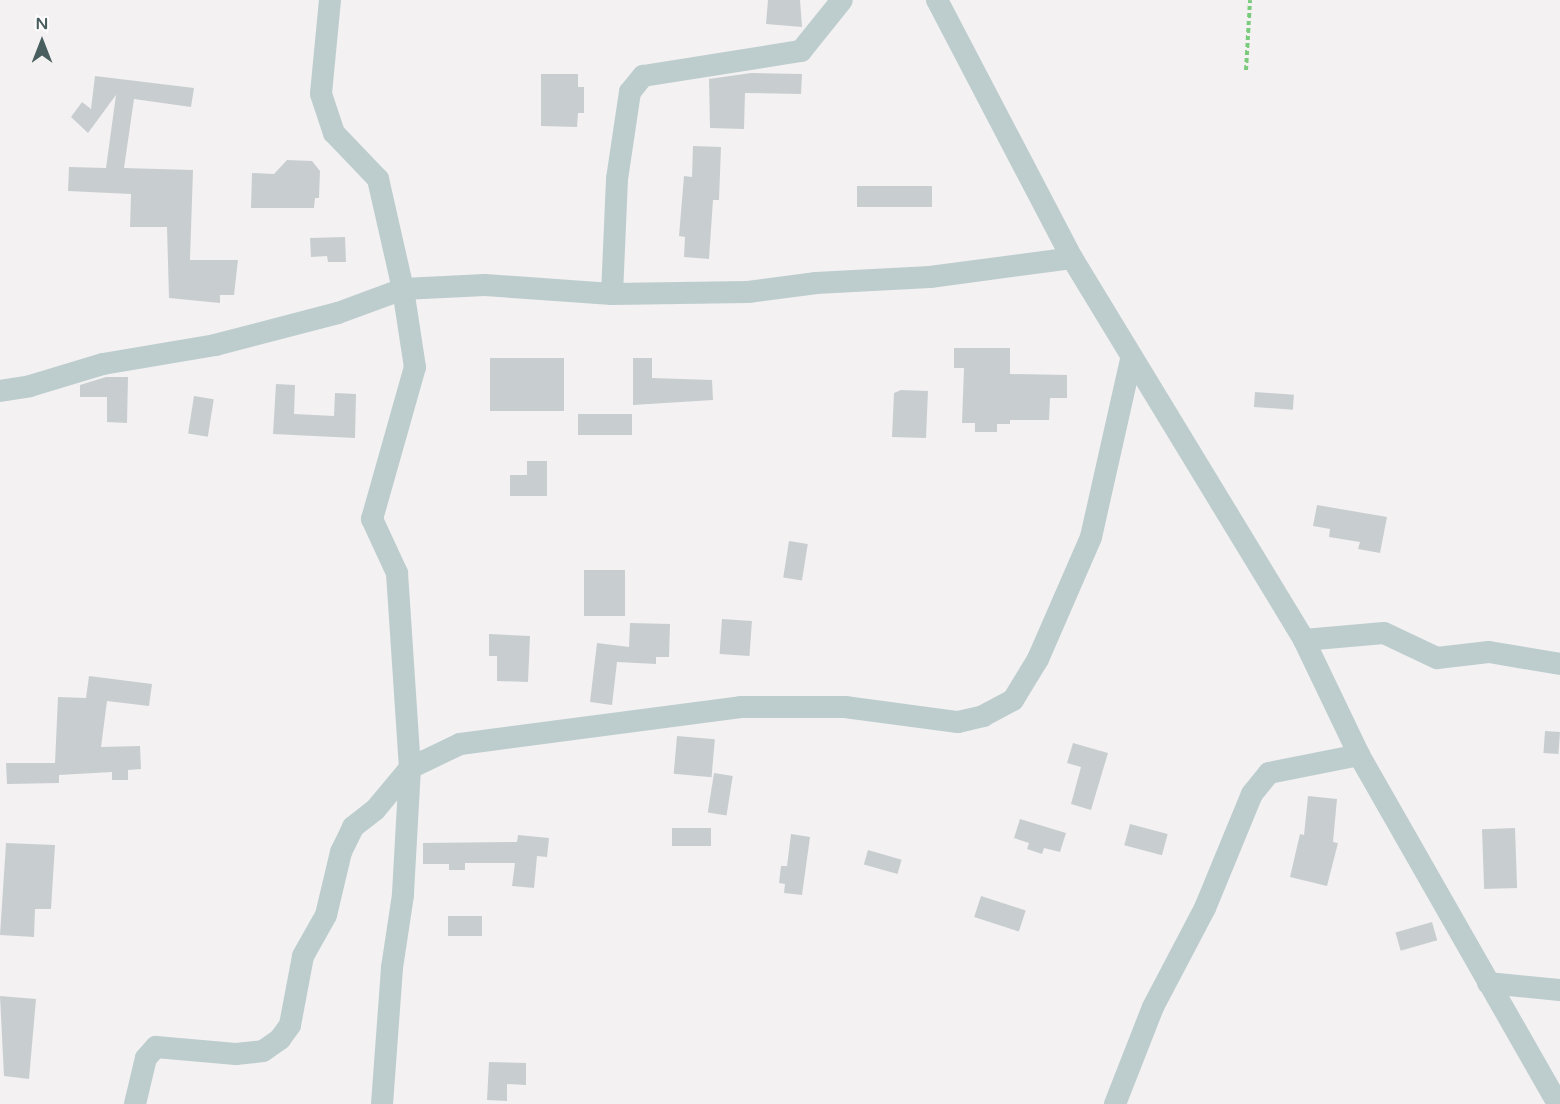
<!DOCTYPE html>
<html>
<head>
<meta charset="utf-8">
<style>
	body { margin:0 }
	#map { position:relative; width:1560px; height:1104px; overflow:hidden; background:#f3f1f2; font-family:"Varela Round",sans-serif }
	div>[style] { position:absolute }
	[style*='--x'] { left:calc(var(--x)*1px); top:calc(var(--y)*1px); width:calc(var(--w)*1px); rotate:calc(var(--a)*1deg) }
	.building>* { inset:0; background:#c8ced0; transform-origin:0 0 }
	.path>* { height:4px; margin-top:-2px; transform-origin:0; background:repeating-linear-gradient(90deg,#7bcb7d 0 4.5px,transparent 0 7.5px) }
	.street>* { height:22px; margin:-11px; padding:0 11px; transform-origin:11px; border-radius:11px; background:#bdcdcd }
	span { translate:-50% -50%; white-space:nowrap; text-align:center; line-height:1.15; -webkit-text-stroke:4.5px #fff; paint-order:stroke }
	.north { position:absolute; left:12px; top:12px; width:60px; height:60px; -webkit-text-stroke:4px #fff; paint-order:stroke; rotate:0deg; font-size:16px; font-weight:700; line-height:24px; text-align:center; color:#495e5e }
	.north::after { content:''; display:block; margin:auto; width:21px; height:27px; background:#495e5e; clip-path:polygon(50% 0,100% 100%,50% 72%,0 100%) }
</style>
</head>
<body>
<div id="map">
	<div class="building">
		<i style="clip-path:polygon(768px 0,800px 0,802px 27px,766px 24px)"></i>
		<i style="clip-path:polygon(751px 73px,802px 74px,801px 94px,745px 93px,744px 129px,710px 128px,709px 79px)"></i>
		<i style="clip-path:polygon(541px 74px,578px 74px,578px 87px,584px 87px,584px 113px,578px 113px,577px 127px,541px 126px)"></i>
		<i style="clip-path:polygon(95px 76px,194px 88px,191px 107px,134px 99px,124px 168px,193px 170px,190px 260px,238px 260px,234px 295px,220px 295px,220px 303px,169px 298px,167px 227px,130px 227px,131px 194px,68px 191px,69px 167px,106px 168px,116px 95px,88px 133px,71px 117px,82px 102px,91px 109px)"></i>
		<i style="clip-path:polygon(693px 146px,721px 147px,719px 200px,713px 200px,709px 259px,684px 257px,685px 237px,679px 236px,684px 176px,692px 177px)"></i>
		<i style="clip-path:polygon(287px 160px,312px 161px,320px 171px,319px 198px,315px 198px,314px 208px,251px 208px,252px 173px,274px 174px)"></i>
		<i style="left:857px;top:186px;width:75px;height:21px"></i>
		<i style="clip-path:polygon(345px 237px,346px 262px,328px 262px,327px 256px,311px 257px,310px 238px)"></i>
		<i style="clip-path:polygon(954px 348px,1010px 348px,1010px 374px,1067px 375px,1067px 398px,1050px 398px,1049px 420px,1010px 420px,1010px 424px,997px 424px,997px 432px,975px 432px,975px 423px,962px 423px,964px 368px,954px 368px)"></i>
		<i style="left:490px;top:358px;width:74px;height:53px"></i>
		<i style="clip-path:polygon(633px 358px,652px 358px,652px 378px,712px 380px,713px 400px,633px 405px)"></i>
		<i style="clip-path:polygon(106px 377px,128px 377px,127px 423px,107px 422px,107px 397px,80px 397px,80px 385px)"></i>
		<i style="clip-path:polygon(276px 384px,295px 385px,294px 414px,334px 416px,335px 393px,356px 394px,355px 438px,273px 434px)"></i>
		<i style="clip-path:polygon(901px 390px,928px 391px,926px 438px,892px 437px,894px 393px)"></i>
		<i style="left:1255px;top:392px;width:39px;height:15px;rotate:4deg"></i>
		<i style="left:194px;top:396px;width:20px;height:38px;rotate:9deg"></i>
		<i style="left:578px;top:414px;width:54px;height:21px"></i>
		<i style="clip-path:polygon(527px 461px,547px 461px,547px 496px,510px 496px,510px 475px,527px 475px)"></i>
		<i style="clip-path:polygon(1317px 505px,1387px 517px,1380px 553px,1358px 549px,1360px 542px,1329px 537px,1330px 529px,1313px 526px)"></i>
		<i style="left:789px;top:541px;width:19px;height:37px;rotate:9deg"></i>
		<i style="left:584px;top:570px;width:41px;height:46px"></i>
		<i style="left:722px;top:619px;width:30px;height:35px;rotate:4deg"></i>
		<i style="clip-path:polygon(630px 623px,670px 624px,669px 657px,656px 657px,656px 664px,617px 662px,612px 705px,590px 702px,597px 643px,629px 647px)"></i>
		<i style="clip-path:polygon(489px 634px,530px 636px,528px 682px,497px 681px,497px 656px,489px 656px)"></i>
		<i style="clip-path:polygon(89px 676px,152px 684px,149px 706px,107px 701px,101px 747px,140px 746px,141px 769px,128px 770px,128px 780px,112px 780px,112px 772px,59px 775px,59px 783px,7px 784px,6px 763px,55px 763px,58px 697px,86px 698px)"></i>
		<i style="left:1545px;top:731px;width:15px;height:22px;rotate:4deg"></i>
		<i style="left:677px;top:736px;width:38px;height:38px;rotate:5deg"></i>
		<i style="clip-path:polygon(1073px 743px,1108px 753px,1091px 810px,1071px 804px,1081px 767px,1067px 763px)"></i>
		<i style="left:714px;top:773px;width:19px;height:40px;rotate:9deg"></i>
		<i style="clip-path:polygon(1308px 796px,1337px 799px,1333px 842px,1338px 843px,1327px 886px,1290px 877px,1300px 834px,1304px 835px)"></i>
		<i style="clip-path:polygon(1020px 819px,1066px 833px,1060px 852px,1044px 848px,1042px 854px,1027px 849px,1029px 843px,1014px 838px)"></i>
		<i style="left:1130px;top:824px;width:39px;height:22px;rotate:15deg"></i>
		<i style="left:672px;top:828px;width:39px;height:18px"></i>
		<i style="left:1515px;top:828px;width:60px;height:33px;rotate:88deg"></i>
		<i style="clip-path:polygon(791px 834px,810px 837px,802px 895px,784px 893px,785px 884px,779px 883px,781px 866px,787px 866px)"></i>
		<i style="clip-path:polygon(518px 835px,549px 838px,547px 857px,537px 856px,534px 888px,512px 886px,515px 863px,465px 863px,465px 870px,449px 870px,449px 864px,423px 864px,423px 843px,517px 842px)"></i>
		<i style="clip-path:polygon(6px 843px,55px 845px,51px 909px,35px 909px,34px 937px,0 935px)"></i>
		<i style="left:868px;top:850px;width:35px;height:15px;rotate:16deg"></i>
		<i style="left:981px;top:896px;width:47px;height:22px;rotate:18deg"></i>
		<i style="left:448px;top:916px;width:34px;height:20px"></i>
		<i style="left:1432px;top:922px;width:19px;height:38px;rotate:74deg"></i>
		<i style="clip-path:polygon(0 996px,36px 999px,29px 1079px,4px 1076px)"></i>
		<i style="clip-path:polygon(489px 1062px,526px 1063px,526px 1085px,507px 1084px,507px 1101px,487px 1100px)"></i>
	</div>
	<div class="path">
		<i style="--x:1246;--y:70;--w:70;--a:-86.7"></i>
	</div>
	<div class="street">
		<i style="--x:330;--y:0;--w:94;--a:95.5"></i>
		<i style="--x:321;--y:94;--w:41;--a:71.6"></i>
		<i style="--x:334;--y:133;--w:64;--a:46.3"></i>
		<i style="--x:378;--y:179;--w:113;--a:77.2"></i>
		<i style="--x:403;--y:289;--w:79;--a:81.3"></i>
		<i style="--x:415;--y:367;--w:158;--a:105.8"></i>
		<i style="--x:372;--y:519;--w:60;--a:65.2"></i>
		<i style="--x:397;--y:573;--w:195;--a:86.2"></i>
		<i style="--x:410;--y:768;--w:127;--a:93.2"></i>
		<i style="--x:403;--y:895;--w:74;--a:98.6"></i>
		<i style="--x:392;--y:968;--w:136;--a:94.2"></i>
		<i style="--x:937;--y:0;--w:291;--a:62.4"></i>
		<i style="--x:1072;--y:258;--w:447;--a:58.7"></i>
		<i style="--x:1304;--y:640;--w:127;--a:64.4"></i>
		<i style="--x:1359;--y:755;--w:402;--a:60.3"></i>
		<i style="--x:612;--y:294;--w:115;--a:-87.5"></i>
		<i style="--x:617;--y:179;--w:88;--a:-81.5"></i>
		<i style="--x:630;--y:92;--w:21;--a:-51"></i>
		<i style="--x:643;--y:76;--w:160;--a:-9"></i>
		<i style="--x:801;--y:51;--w:65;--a:-51.2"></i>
		<i style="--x:0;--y:391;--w:30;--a:-9"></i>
		<i style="--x:30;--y:386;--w:76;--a:-16.8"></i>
		<i style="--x:103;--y:364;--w:114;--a:-9.6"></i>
		<i style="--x:215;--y:345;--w:127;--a:-14.6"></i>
		<i style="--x:338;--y:313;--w:69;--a:-20.3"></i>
		<i style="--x:403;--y:289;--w:82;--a:-2.8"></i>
		<i style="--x:485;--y:285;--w:127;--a:4.1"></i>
		<i style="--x:612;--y:294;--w:136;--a:-0.8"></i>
		<i style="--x:748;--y:292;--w:69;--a:-7.5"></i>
		<i style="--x:816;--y:283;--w:114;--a:-3"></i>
		<i style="--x:930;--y:277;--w:143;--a:-7.6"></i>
		<i style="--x:1304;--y:640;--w:80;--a:-5"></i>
		<i style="--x:1384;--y:633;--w:59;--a:25.3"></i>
		<i style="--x:1437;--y:658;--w:52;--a:-6.6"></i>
		<i style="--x:1489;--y:652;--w:72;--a:9.6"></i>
		<i style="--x:1488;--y:983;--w:72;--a:5.6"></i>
		<i style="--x:135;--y:1104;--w:47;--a:-76.6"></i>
		<i style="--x:146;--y:1058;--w:15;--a:-48"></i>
		<i style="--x:156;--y:1047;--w:80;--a:5"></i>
		<i style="--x:236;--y:1054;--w:27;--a:-6"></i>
		<i style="--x:263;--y:1051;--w:21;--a:-35"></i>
		<i style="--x:280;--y:1039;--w:17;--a:-54"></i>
		<i style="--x:290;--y:1025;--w:70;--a:-79.3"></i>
		<i style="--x:303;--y:956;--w:47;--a:-60.7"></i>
		<i style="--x:326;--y:915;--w:65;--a:-76.6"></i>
		<i style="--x:341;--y:852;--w:28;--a:-64"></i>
		<i style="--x:353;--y:827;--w:28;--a:-38"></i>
		<i style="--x:375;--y:810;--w:55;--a:-50.2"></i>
		<i style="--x:410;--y:768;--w:55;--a:-25.6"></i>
		<i style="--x:460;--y:744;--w:283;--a:-7.5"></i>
		<i style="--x:741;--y:707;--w:104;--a:0"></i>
		<i style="--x:845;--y:707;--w:114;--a:7.6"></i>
		<i style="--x:958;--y:722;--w:26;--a:-13"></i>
		<i style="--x:983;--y:716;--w:34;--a:-28"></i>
		<i style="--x:1013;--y:700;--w:48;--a:-58.6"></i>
		<i style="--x:1038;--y:659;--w:133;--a:-66.5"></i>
		<i style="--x:1091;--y:537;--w:181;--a:-77.3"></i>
		<i style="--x:1115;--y:1104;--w:104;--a:-68.6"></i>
		<i style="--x:1153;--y:1007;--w:112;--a:-62.3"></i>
		<i style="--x:1205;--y:908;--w:123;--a:-67.6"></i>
		<i style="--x:1252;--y:794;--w:27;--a:-51"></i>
		<i style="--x:1269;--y:773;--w:92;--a:-11.3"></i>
	</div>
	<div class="north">N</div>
</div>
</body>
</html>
